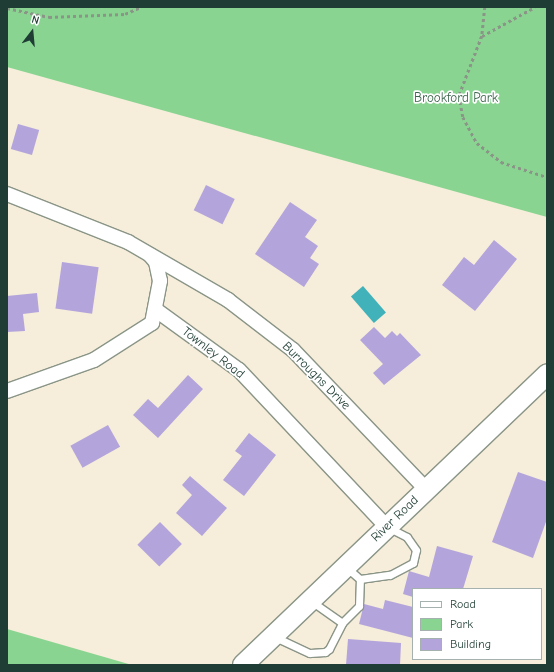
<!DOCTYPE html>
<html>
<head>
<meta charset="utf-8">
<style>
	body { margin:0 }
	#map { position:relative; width:554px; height:672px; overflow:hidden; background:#f6edda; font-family:"Comic Neue",sans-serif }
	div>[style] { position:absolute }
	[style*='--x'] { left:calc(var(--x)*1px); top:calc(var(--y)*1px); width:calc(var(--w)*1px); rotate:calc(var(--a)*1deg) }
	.green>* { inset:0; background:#89d491 }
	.water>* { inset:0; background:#41b2b9; transform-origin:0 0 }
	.building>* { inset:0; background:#b3a5dc; transform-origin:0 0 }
	.path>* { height:2.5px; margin-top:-1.25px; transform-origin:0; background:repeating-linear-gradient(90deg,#8a9587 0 3px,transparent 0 6px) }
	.roads { filter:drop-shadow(1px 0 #8a9587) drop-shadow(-1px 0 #8a9587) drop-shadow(0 1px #8a9587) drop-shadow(0 -1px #8a9587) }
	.lane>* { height:7px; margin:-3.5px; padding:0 3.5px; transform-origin:3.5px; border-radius:3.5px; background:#fff }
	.street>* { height:14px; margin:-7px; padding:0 7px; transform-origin:7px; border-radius:7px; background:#fff }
	.secondary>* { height:20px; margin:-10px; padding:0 10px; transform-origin:10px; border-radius:10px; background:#fff }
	span { translate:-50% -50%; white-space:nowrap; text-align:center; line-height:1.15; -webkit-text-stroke:3.5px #fff; paint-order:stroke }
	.park-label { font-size:13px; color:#3a634b }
	.street-label { font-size:13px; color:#1f3d34 }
	.frame { position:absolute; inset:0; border:8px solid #1f3d34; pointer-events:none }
	.legend { position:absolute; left:412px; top:588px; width:130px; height:72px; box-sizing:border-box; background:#fff; border:1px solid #a5b1ae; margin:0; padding:5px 7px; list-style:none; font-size:12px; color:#1f3d34 }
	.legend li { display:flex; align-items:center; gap:8px; height:20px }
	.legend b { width:20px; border:1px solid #a5b1ae }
	.north { position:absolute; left:12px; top:12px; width:40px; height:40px; -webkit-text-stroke:3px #fff; paint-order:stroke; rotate:16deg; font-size:11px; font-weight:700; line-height:16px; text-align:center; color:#1f3d34 }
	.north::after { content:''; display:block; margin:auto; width:14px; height:18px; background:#1f3d34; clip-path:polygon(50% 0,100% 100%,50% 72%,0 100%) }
</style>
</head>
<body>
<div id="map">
	<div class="green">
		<i style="clip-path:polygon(7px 7px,547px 7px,547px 217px,7px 67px)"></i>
		<i style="clip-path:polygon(7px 629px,132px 665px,7px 665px)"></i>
	</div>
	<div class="water">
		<i style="left:363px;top:286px;width:35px;height:16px;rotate:49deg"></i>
	</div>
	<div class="building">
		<i style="left:18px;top:124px;width:22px;height:26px;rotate:16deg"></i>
		<i style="left:206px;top:185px;width:32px;height:28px;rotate:26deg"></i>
		<i style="clip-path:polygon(290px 202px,317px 220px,305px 237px,318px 246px,310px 258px,319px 264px,304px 287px,255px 254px)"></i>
		<i style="clip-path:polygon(494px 240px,517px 259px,475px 311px,442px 285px,464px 257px,474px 265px)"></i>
		<i style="left:62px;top:262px;width:37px;height:47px;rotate:8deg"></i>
		<i style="clip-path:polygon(37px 293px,39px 312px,23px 314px,25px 331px,7px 332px,7px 296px)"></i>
		<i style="clip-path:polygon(374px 327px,385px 338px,392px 331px,397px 336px,400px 333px,421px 355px,384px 385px,373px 373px,383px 364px,360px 340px)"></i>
		<i style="clip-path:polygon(188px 375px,203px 389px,158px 438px,133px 415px,148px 399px,158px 408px)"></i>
		<i style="left:108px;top:425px;width:25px;height:43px;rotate:61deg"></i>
		<i style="clip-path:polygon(249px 433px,276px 455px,244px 496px,223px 480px,242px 456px,235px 451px)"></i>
		<i style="clip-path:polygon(518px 472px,547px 482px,547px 519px,533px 558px,492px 542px)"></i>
		<i style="clip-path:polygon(190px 476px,227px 508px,202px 536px,176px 513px,192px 495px,182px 485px)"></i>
		<i style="left:160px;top:522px;width:31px;height:32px;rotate:45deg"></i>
		<i style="clip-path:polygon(437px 546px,473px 556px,463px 589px,413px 589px,413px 597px,403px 594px,409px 571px,429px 577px)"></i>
		<i style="clip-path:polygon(385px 600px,413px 607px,413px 638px,359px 624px,364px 604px,383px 609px)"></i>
		<i style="clip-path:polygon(348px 639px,401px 643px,400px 665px,346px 665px)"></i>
	</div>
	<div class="path">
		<i style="--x:485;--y:7;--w:29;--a:96"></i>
		<i style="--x:482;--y:36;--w:60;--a:-28.7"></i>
		<i style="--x:7;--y:8;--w:43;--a:12.1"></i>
		<i style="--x:49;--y:17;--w:76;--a:-2.3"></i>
		<i style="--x:125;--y:14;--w:17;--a:-24"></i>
		<i style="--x:482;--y:36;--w:64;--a:111"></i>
		<i style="--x:459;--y:96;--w:21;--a:79"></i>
		<i style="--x:463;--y:117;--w:30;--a:62"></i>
		<i style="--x:477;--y:143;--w:31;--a:38"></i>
		<i style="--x:501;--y:162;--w:48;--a:18.1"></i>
	</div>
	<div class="roads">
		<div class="lane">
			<i style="--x:346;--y:567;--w:18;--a:41"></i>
			<i style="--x:360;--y:579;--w:30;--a:-8"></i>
			<i style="--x:390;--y:575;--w:26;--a:-28"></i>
			<i style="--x:413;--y:563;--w:13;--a:-77"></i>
			<i style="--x:416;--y:550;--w:16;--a:-125"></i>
			<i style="--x:407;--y:537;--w:20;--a:-153"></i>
			<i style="--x:311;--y:601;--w:38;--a:35"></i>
			<i style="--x:275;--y:637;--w:38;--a:25"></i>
			<i style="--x:310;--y:653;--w:15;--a:-4"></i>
			<i style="--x:325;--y:652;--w:5;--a:-37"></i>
			<i style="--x:329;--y:649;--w:29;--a:-63"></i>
			<i style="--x:342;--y:623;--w:24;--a:-45"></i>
			<i style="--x:359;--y:606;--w:27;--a:-88"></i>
		</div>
		<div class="street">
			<i style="--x:7;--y:194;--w:130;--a:21.6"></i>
			<i style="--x:128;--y:242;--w:116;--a:30.1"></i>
			<i style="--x:228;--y:300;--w:82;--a:37.6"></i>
			<i style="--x:293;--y:350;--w:192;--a:46.3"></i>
			<i style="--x:156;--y:310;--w:102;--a:35.9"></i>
			<i style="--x:239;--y:370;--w:216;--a:46.7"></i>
			<i style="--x:7;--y:391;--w:92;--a:-19.6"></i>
			<i style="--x:94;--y:360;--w:69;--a:-32.5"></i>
			<i style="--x:152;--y:323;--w:43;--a:-79.2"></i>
			<i style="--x:160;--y:281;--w:19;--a:-102"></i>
			<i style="--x:156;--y:262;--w:9;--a:-131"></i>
		</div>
		<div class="secondary">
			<i style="--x:243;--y:665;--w:421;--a:-43.7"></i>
		</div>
	</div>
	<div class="park-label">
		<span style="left:456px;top:98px">Brookford Park</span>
	</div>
	<div class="street-label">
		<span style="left:213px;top:353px;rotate:38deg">Townley Road</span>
		<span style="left:316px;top:376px;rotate:45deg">Burroughs Drive</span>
		<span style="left:395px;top:519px;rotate:-44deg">River Road</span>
	</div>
	<div class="frame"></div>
	<ul class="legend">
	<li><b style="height:5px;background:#fff"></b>Road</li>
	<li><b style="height:11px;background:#89d491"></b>Park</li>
	<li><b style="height:11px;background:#b3a5dc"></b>Building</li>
	</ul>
	<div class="north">N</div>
</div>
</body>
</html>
